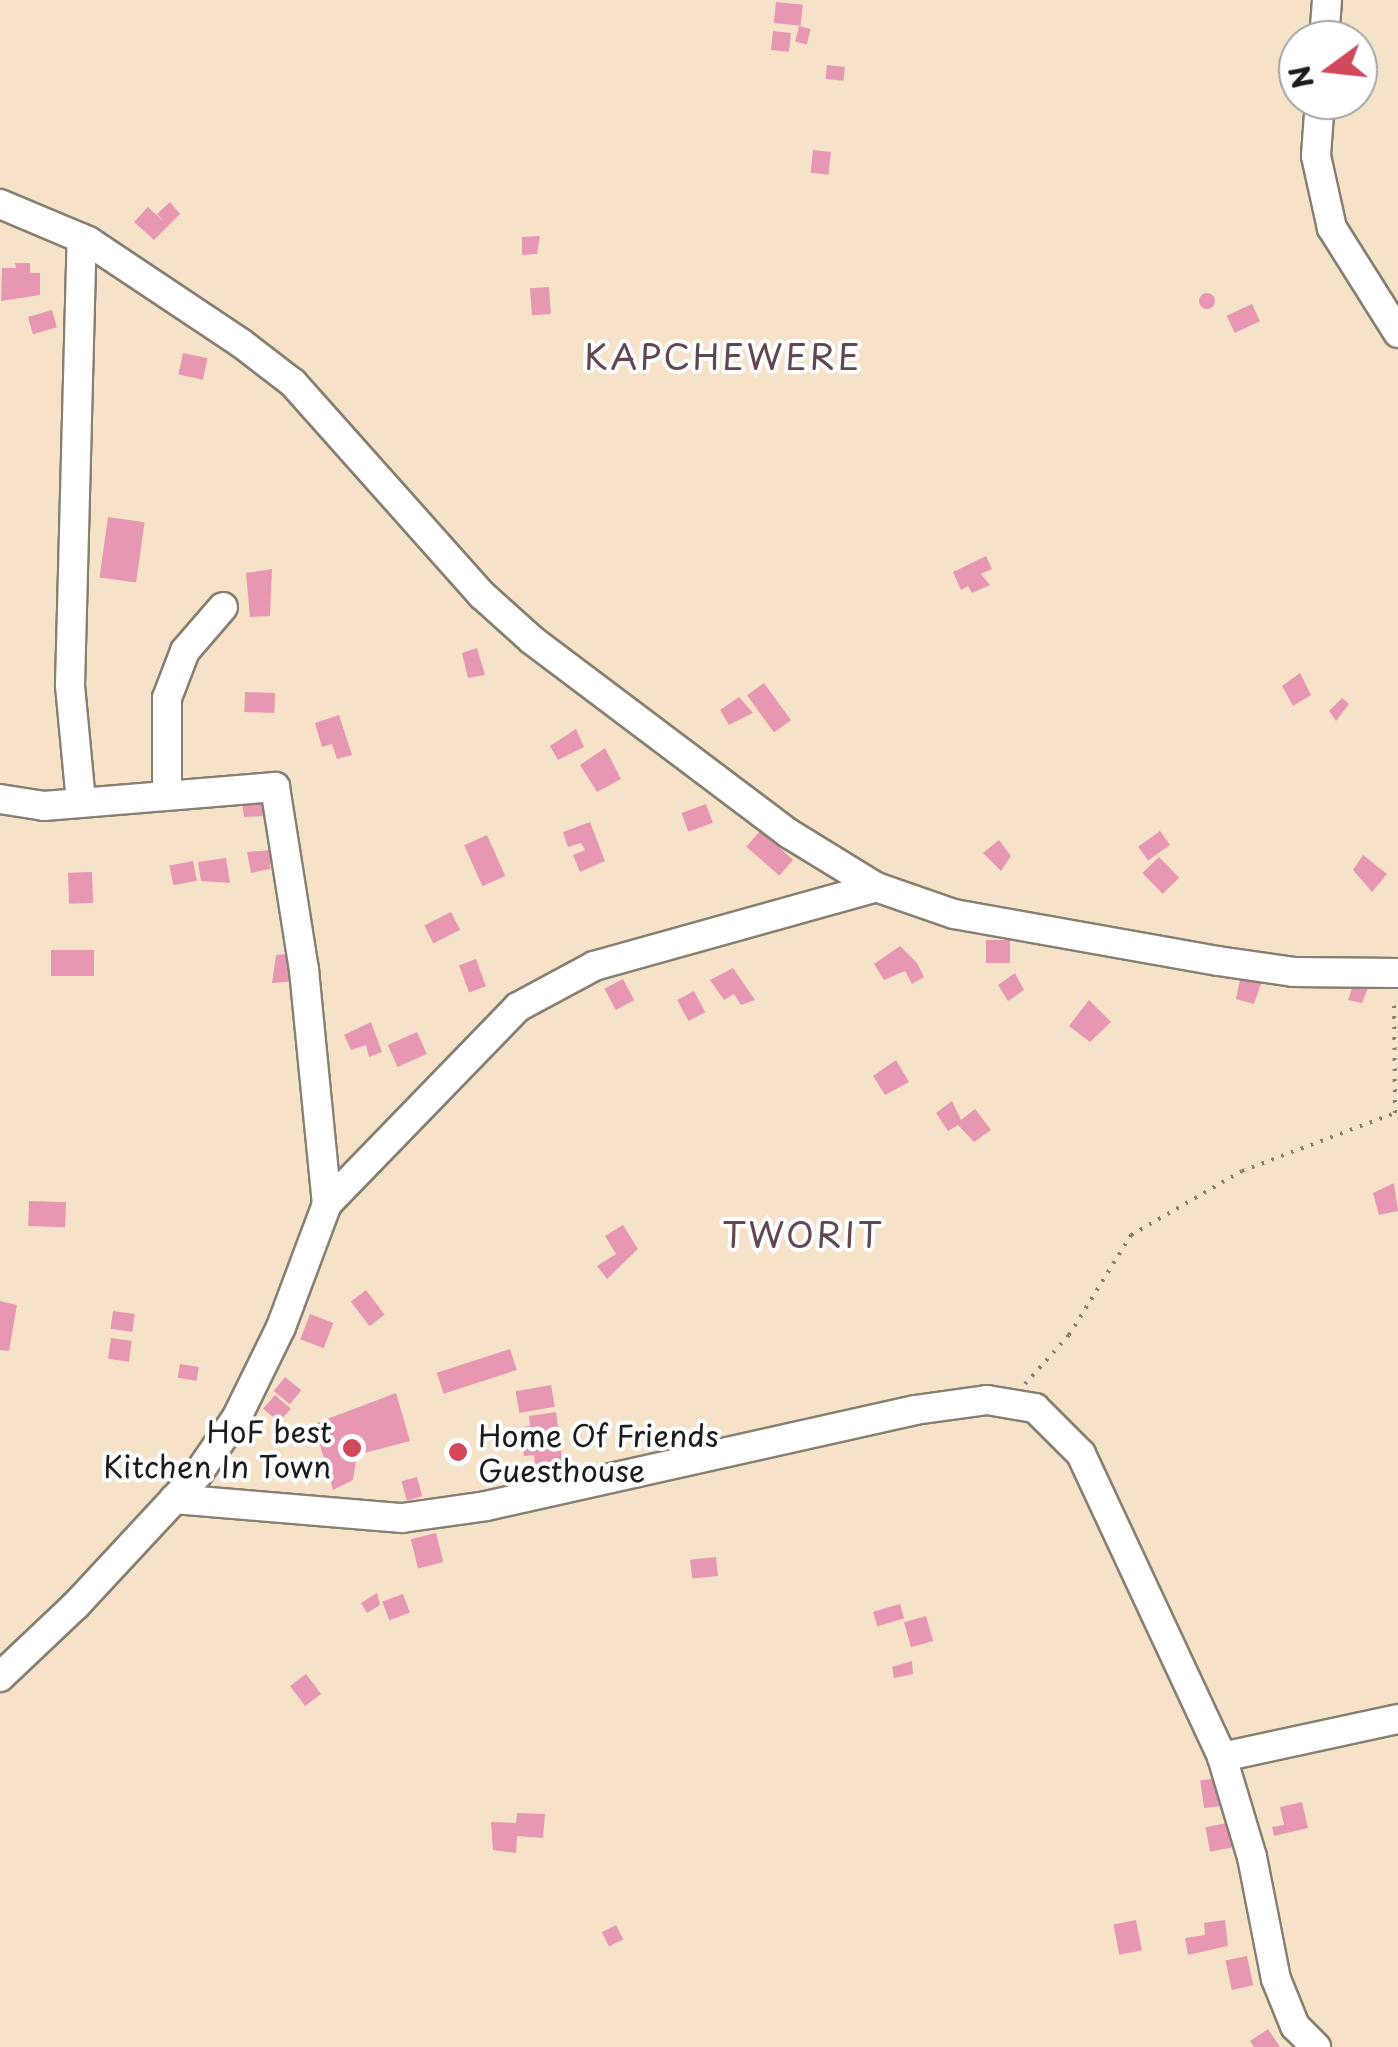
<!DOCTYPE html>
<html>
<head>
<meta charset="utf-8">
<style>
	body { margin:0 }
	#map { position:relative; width:1398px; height:2047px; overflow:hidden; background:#f5e2c8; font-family:"Playpen Sans",sans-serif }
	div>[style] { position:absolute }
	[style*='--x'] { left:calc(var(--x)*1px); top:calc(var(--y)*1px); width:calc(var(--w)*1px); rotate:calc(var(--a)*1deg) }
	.building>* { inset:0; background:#e797b1; transform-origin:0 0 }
	.round { border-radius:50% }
	.path>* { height:4px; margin-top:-2px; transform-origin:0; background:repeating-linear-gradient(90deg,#887f72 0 2.5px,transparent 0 10.5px) }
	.roads { filter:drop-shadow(2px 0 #887f72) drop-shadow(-2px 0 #887f72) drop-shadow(0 2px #887f72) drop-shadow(0 -2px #887f72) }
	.minor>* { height:28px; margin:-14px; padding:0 14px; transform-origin:14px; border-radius:14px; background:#fff }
	.dots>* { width:28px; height:28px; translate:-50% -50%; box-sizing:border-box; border:5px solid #fff; border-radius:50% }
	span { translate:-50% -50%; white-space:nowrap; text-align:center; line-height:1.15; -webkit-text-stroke:8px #fff; paint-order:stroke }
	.poi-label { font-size:30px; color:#1c1c1c }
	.right { translate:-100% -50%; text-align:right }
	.left { translate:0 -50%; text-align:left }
	.quarter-label { font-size:35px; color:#634750; letter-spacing:2.5px }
	.north { position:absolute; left:1278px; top:20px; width:100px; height:100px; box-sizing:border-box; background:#fff; border:2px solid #a4a4a4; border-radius:50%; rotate:255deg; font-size:28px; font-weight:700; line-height:40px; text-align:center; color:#1c1c1c }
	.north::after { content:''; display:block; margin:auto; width:35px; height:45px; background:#d1495b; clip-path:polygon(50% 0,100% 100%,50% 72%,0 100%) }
</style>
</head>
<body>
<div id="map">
	<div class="building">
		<i style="left:776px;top:2px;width:27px;height:21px;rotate:6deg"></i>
		<i style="left:799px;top:26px;width:12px;height:16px;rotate:14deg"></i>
		<i style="left:773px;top:31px;width:18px;height:19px;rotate:6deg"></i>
		<i style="left:827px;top:65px;width:18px;height:14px;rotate:6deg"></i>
		<i style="left:813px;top:150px;width:18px;height:23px;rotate:6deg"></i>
		<i style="clip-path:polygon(170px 202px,180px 214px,154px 240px,134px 222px,148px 207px,164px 222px,157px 214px)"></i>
		<i style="clip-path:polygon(540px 236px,537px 254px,522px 255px,522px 237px)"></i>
		<i style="clip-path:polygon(15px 263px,30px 263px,30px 273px,40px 273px,40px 295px,1px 301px,2px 268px,16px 268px)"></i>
		<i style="left:549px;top:287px;width:27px;height:19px;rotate:86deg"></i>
		<i class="round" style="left:1199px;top:293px;width:16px;height:16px"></i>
		<i style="left:1252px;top:304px;width:19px;height:28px;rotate:65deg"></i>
		<i style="left:52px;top:310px;width:18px;height:25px;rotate:74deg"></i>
		<i style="left:183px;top:353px;width:25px;height:22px;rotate:12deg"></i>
		<i style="left:108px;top:517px;width:37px;height:61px;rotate:8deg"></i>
		<i style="clip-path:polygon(986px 556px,992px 569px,981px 574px,990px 585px,972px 593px,968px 586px,961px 590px,953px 572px)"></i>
		<i style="clip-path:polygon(272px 569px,270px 616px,250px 617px,246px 573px)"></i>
		<i style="clip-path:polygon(477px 648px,485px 675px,468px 678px,462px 653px)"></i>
		<i style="clip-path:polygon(1300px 673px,1311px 695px,1293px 706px,1282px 686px)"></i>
		<i style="left:764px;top:683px;width:46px;height:21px;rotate:54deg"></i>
		<i style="left:245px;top:692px;width:30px;height:20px;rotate:2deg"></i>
		<i style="clip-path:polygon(739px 697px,753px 713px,729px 725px,720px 710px)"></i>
		<i style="clip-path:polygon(1342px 698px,1349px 704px,1336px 721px,1329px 711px)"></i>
		<i style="clip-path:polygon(339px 715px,352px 755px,337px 759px,332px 744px,322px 747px,315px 723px)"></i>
		<i style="clip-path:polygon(576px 729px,584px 747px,558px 760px,550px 746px)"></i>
		<i style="clip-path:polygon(605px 748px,621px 779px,597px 792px,580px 765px)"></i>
		<i style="clip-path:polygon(266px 794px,266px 816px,244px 817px,241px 796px)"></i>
		<i style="left:706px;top:804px;width:20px;height:26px;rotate:70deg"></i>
		<i style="clip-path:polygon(590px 822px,605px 861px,580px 872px,573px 855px,585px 850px,581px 843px,568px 847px,563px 832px)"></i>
		<i style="left:760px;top:831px;width:44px;height:21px;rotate:41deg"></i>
		<i style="left:1160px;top:831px;width:17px;height:27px;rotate:54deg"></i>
		<i style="left:487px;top:835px;width:45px;height:25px;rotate:66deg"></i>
		<i style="clip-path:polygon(999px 840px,1011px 856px,1001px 871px,983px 853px)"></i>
		<i style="clip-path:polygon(271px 850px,270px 869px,251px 873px,247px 852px)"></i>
		<i style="clip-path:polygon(1363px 855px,1387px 874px,1372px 892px,1353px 870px)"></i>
		<i style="left:1159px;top:857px;width:29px;height:23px;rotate:46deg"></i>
		<i style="clip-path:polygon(226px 858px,230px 883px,201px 881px,198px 862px)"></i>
		<i style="left:193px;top:861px;width:20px;height:24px;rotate:79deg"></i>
		<i style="left:92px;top:872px;width:31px;height:24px;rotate:88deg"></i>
		<i style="left:451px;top:912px;width:20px;height:30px;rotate:63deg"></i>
		<i style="left:986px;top:940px;width:24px;height:23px"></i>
		<i style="clip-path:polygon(900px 946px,917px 963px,924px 977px,912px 984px,905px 971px,884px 980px,874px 964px)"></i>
		<i style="left:51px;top:950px;width:43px;height:26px"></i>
		<i style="clip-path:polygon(297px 953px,300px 981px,272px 983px,276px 955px)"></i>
		<i style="left:476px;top:959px;width:29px;height:18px;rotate:70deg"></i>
		<i style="clip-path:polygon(733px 968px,755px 1000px,741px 1005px,734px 994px,724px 1000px,710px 980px)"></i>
		<i style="clip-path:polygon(1015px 973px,1024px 990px,1008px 1001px,998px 985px)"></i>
		<i style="clip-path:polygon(1241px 975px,1262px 981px,1254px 1004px,1236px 999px)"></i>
		<i style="left:623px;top:979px;width:24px;height:21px;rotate:62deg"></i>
		<i style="clip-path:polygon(1354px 983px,1369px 986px,1362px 1003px,1348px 1000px)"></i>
		<i style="left:694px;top:991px;width:24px;height:19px;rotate:62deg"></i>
		<i style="clip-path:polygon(1089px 1000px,1111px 1022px,1090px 1042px,1069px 1026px)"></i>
		<i style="clip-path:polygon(371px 1022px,382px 1052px,369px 1057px,366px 1045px,351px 1050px,344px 1035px)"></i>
		<i style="left:417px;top:1032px;width:24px;height:32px;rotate:66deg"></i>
		<i style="clip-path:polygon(896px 1060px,909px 1082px,885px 1095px,873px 1076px)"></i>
		<i style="clip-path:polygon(952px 1101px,961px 1120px,975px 1109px,991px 1130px,974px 1142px,958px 1125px,948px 1131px,936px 1113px)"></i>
		<i style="clip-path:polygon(1394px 1183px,1398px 1211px,1379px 1215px,1373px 1193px)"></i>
		<i style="left:29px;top:1201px;width:37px;height:25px;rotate:2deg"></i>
		<i style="clip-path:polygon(623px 1225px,638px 1249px,607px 1279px,597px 1266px,616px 1254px,605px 1236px)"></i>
		<i style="left:366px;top:1290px;width:31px;height:19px;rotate:53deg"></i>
		<i style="clip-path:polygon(0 1301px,17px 1305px,9px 1351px,0 1350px)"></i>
		<i style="left:113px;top:1311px;width:22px;height:18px;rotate:8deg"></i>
		<i style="left:310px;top:1314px;width:25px;height:27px;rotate:21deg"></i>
		<i style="left:111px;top:1338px;width:21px;height:21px;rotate:8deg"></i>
		<i style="left:510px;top:1349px;width:22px;height:77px;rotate:72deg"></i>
		<i style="left:180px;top:1364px;width:19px;height:14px;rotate:9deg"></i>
		<i style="left:285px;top:1377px;width:21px;height:18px;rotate:39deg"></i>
		<i style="left:551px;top:1385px;width:22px;height:36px;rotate:80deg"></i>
		<i style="clip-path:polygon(396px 1393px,410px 1441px,357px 1455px,353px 1480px,333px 1490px,314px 1424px)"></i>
		<i style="left:275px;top:1395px;width:21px;height:18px;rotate:41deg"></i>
		<i style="clip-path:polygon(556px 1412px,562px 1460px,535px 1464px,534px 1455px,524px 1456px,520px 1427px,530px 1426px,529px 1416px)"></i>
		<i style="left:417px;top:1477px;width:20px;height:16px;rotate:75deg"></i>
		<i style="left:436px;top:1533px;width:30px;height:26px;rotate:76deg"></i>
		<i style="left:716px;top:1557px;width:19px;height:26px;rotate:84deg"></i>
		<i style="clip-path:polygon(377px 1593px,380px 1605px,367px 1613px,361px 1603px)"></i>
		<i style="left:403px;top:1594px;width:20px;height:22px;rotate:70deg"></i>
		<i style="left:900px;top:1604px;width:15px;height:28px;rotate:74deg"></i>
		<i style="left:926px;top:1616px;width:26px;height:23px;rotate:74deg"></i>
		<i style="clip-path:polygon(912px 1661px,913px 1674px,894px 1678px,892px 1667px)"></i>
		<i style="left:306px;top:1674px;width:25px;height:20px;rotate:53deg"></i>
		<i style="left:1218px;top:1778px;width:28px;height:18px;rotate:82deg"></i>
		<i style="clip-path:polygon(1302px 1802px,1308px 1828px,1274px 1836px,1272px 1827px,1284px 1825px,1280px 1807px)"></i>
		<i style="clip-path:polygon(517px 1813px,545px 1814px,543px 1838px,517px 1836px,516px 1853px,493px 1850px,491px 1822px,516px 1823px)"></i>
		<i style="left:1227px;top:1823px;width:25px;height:22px;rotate:79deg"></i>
		<i style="left:1136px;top:1920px;width:31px;height:23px;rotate:79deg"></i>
		<i style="clip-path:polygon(1225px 1920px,1228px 1946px,1188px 1955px,1185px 1938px,1205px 1935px,1204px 1923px)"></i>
		<i style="left:616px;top:1925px;width:16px;height:16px;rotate:63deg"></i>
		<i style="left:1247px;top:1956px;width:30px;height:22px;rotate:78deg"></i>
		<i style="clip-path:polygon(1268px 2029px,1280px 2047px,1254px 2047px,1250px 2041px)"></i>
	</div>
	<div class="path">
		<i style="--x:1025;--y:1384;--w:66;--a:-48.1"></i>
		<i style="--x:1069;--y:1335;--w:118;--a:-58.2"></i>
		<i style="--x:1131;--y:1235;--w:128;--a:-30"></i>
		<i style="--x:1242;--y:1171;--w:164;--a:-20.8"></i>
		<i style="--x:1395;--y:1113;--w:115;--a:-90.5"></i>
	</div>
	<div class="roads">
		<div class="minor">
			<i style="--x:1324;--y:40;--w:40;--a:-85.7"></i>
			<i style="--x:1320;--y:100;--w:56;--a:94.1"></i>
			<i style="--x:1316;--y:156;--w:74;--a:77.5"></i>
			<i style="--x:1332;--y:228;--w:124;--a:57.8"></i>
			<i style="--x:0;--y:204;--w:95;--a:22.8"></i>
			<i style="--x:88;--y:241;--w:184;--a:33.7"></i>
			<i style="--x:241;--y:343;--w:66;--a:37.6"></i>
			<i style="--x:293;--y:383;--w:284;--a:48.3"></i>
			<i style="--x:482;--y:595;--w:67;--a:42"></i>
			<i style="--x:532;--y:640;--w:321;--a:37"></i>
			<i style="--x:788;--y:833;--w:103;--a:31.5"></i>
			<i style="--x:876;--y:887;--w:83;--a:19.1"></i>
			<i style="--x:954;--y:914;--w:268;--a:10.1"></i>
			<i style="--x:1218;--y:961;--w:76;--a:8.3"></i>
			<i style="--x:1293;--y:972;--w:105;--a:0.5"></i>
			<i style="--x:167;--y:792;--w:94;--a:-90"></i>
			<i style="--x:167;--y:698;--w:50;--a:-69"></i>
			<i style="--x:185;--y:651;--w:58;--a:-49.2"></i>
			<i style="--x:0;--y:799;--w:45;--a:9"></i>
			<i style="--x:44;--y:806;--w:232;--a:-4.7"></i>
			<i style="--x:275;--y:787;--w:185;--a:81"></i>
			<i style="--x:304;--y:970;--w:235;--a:84.4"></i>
			<i style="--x:81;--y:802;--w:118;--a:-95.4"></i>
			<i style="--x:70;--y:685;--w:447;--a:-88.5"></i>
			<i style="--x:174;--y:1499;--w:229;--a:4.8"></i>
			<i style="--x:402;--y:1518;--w:85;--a:-8.1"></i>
			<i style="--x:486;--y:1506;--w:440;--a:-12.6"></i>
			<i style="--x:915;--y:1410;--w:73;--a:-7.9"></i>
			<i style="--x:987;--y:1400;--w:49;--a:9.5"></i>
			<i style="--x:1035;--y:1408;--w:65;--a:45"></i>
			<i style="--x:1081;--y:1454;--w:334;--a:65"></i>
			<i style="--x:1222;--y:1757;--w:104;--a:73.3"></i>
			<i style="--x:1252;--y:1857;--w:124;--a:78.9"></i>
			<i style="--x:1276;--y:1979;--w:51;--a:68"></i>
			<i style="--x:1295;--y:2026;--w:30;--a:45"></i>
			<i style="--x:0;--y:1677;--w:105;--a:-43.5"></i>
			<i style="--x:76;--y:1605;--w:178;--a:-47.1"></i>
			<i style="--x:197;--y:1475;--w:70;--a:-55.4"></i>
			<i style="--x:237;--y:1417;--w:100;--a:-63.9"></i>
			<i style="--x:281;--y:1327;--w:131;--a:-69.5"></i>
			<i style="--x:327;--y:1204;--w:274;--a:-45.9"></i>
			<i style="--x:518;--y:1007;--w:86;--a:-28.3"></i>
			<i style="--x:594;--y:966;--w:293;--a:-15.6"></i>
			<i style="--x:1222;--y:1757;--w:180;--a:-12.2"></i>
		</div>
	</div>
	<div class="dots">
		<i style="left:352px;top:1448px;background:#d1495b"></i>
		<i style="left:458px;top:1452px;background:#d1495b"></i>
	</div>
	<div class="poi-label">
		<span class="right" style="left:332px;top:1448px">HoF best<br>Kitchen In Town</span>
		<span class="left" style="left:478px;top:1452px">Home Of Friends<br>Guesthouse</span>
	</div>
	<div class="quarter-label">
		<span style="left:723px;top:356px">KAPCHEWERE</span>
		<span style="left:803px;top:1234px">TWORIT</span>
	</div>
	<div class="north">N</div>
</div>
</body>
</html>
